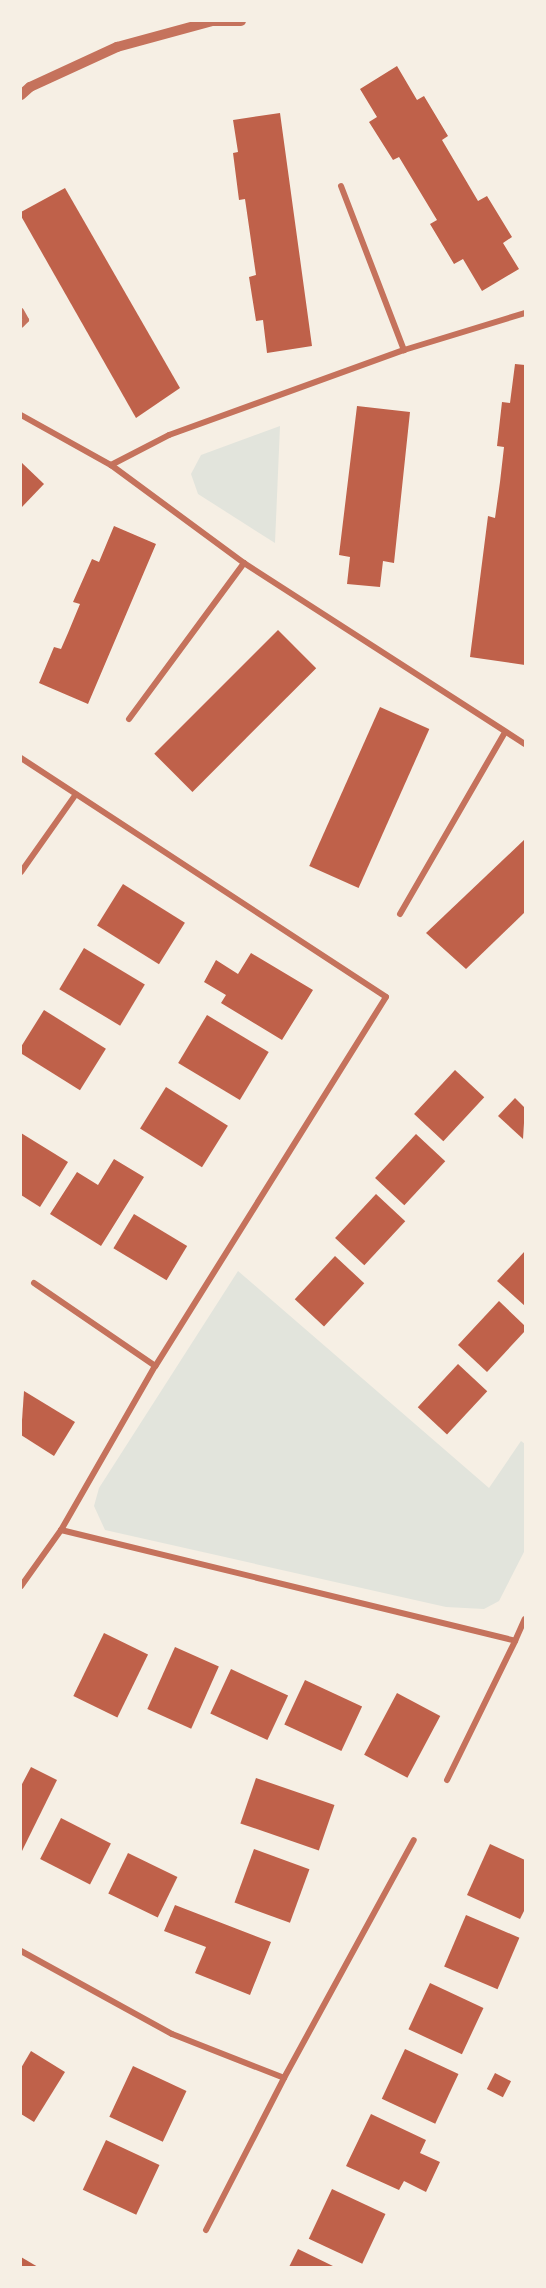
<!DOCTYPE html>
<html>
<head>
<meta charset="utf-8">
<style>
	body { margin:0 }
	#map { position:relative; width:546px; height:2288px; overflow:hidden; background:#f6efe4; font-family:Raleway,sans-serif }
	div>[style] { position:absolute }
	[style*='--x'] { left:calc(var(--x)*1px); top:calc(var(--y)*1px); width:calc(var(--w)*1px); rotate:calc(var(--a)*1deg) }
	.green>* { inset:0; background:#e2e4dc }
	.building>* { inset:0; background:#bf614a; transform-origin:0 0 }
	.minor>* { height:6px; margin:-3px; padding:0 3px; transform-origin:3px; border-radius:3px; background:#c5725c }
	.tertiary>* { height:10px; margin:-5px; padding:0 5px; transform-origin:5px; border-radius:5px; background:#c5725c }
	span { translate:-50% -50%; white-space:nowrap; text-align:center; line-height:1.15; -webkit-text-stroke:6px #f6efe4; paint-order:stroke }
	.frame { position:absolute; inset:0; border:22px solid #f6efe4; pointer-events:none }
</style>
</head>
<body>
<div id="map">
	<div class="green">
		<i style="clip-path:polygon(280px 426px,275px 543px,198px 494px,191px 474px,201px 455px)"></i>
		<i style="clip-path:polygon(238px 1271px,489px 1488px,521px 1441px,525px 1444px,525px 1550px,499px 1601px,484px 1609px,446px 1607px,105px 1530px,94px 1506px,99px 1488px)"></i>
	</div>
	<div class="building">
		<i style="clip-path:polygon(397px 66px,417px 100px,424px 96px,448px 136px,442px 140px,478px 201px,487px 196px,512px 237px,503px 243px,519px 269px,482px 291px,463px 259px,454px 264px,430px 224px,437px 220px,399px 157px,393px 160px,369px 122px,377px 117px,360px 89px)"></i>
		<i style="clip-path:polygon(280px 113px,312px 346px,267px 353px,263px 320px,256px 321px,252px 296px,249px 277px,256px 275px,245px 199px,239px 200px,233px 153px,238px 152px,233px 120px)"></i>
		<i style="clip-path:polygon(65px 188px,180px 388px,136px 418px,21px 216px,21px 212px)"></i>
		<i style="clip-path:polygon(515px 364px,525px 365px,525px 665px,470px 657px,488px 516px,495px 518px,500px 482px,504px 447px,497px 446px,502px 402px,510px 403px)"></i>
		<i style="clip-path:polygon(357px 406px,410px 412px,394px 563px,383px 561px,380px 587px,347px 584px,350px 557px,339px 555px)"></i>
		<i style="clip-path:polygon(21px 462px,44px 484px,21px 508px)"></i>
		<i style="clip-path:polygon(114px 526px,156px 544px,88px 704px,39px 683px,54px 647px,61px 649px,68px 633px,80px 604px,73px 602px,92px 559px,99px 562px)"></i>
		<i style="left:278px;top:630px;width:54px;height:175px;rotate:45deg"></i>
		<i style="left:380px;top:707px;width:54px;height:174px;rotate:24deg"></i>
		<i style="clip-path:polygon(525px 839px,525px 912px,466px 969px,426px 933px)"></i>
		<i style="left:123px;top:884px;width:73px;height:49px;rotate:32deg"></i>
		<i style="left:84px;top:948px;width:71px;height:48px;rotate:31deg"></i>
		<i style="clip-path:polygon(251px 953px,313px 990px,282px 1040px,221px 1003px,226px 995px,204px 982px,216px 960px,238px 974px)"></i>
		<i style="left:44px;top:1010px;width:73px;height:49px;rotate:32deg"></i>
		<i style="left:207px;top:1015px;width:72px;height:56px;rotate:31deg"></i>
		<i style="left:455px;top:1070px;width:40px;height:60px;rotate:43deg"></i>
		<i style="left:166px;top:1087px;width:73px;height:49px;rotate:32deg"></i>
		<i style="clip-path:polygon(515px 1098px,525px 1108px,523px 1139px,498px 1116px)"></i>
		<i style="clip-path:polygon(21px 1133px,68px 1162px,40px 1207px,21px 1195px)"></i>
		<i style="left:416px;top:1134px;width:40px;height:60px;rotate:43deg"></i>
		<i style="clip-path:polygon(114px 1159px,144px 1177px,101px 1246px,50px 1214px,77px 1172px,98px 1185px)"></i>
		<i style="left:376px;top:1194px;width:40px;height:60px;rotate:43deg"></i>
		<i style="left:134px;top:1214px;width:62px;height:40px;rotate:31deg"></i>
		<i style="clip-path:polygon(525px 1251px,525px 1306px,497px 1281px)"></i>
		<i style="left:335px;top:1256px;width:40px;height:59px;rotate:43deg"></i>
		<i style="clip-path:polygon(499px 1301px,525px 1326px,525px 1331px,487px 1372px,458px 1345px)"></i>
		<i style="left:458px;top:1364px;width:40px;height:59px;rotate:43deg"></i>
		<i style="clip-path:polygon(24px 1391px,75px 1422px,54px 1456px,21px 1435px)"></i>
		<i style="left:104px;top:1633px;width:49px;height:70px;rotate:26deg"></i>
		<i style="left:175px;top:1647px;width:48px;height:68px;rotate:24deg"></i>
		<i style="left:231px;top:1669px;width:63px;height:49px;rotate:25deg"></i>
		<i style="left:305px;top:1680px;width:63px;height:49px;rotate:25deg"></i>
		<i style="left:397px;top:1693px;width:49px;height:70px;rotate:28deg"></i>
		<i style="clip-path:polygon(31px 1767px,57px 1780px,21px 1853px,21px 1786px)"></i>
		<i style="left:256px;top:1778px;width:83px;height:48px;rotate:19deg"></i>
		<i style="left:61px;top:1818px;width:56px;height:46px;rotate:27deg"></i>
		<i style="clip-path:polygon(490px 1844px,525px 1860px,525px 1909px,520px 1919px,467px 1895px)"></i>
		<i style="left:254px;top:1849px;width:59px;height:57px;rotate:20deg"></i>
		<i style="left:128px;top:1853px;width:55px;height:45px;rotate:26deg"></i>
		<i style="clip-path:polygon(175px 1905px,271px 1942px,250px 1995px,195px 1973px,206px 1947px,164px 1931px)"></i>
		<i style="left:466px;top:1915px;width:58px;height:56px;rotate:23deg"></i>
		<i style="left:430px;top:1983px;width:59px;height:51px;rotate:25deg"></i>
		<i style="left:405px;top:2049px;width:59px;height:55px;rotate:25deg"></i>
		<i style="clip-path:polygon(31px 2051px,65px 2072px,34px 2122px,21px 2114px,21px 2068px)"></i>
		<i style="left:133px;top:2066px;width:59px;height:56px;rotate:25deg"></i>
		<i style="left:495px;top:2073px;width:18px;height:18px;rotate:27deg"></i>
		<i style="clip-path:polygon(371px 2114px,426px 2140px,420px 2153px,440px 2162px,426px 2192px,404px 2181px,399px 2190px,346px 2166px)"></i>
		<i style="left:106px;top:2140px;width:59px;height:55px;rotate:25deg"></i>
		<i style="left:332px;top:2189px;width:59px;height:55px;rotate:25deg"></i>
		<i style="clip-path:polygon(298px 2249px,335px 2267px,289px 2267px)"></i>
		<i style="clip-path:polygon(21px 2257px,38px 2267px,21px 2267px)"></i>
	</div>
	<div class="minor">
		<i style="--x:341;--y:186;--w:176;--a:69"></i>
		<i style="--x:21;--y:311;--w:10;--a:61"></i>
		<i style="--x:26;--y:320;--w:7;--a:135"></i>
		<i style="--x:21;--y:415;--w:103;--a:29.1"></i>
		<i style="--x:111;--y:465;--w:165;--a:36.4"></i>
		<i style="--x:244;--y:563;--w:334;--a:32.8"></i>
		<i style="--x:111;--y:465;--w:65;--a:-27.3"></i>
		<i style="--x:169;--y:435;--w:250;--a:-19.9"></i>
		<i style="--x:404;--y:350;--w:127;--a:-17"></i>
		<i style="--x:129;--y:719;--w:194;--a:-53.6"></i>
		<i style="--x:21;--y:758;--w:436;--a:33.2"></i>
		<i style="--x:386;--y:997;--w:435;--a:122"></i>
		<i style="--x:155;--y:1366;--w:189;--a:119.8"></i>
		<i style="--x:61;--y:1530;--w:69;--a:125.5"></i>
		<i style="--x:21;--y:872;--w:95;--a:-54.8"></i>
		<i style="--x:400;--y:914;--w:210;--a:-60"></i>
		<i style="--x:34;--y:1283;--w:147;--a:34.4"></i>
		<i style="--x:61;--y:1530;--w:467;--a:13.7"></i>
		<i style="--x:515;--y:1641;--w:24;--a:-66"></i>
		<i style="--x:447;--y:1780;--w:155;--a:-63.9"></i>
		<i style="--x:21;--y:1951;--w:172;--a:28.8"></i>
		<i style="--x:172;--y:2034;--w:120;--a:21.4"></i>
		<i style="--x:284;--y:2078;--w:271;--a:-61.4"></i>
		<i style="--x:206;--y:2230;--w:171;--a:-62.8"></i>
	</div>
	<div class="tertiary">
		<i style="--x:21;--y:95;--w:12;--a:-42"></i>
		<i style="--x:30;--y:87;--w:96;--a:-24.7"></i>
		<i style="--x:117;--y:47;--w:99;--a:-15.2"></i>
		<i style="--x:213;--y:21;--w:28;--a:0"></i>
	</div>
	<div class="frame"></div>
</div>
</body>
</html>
